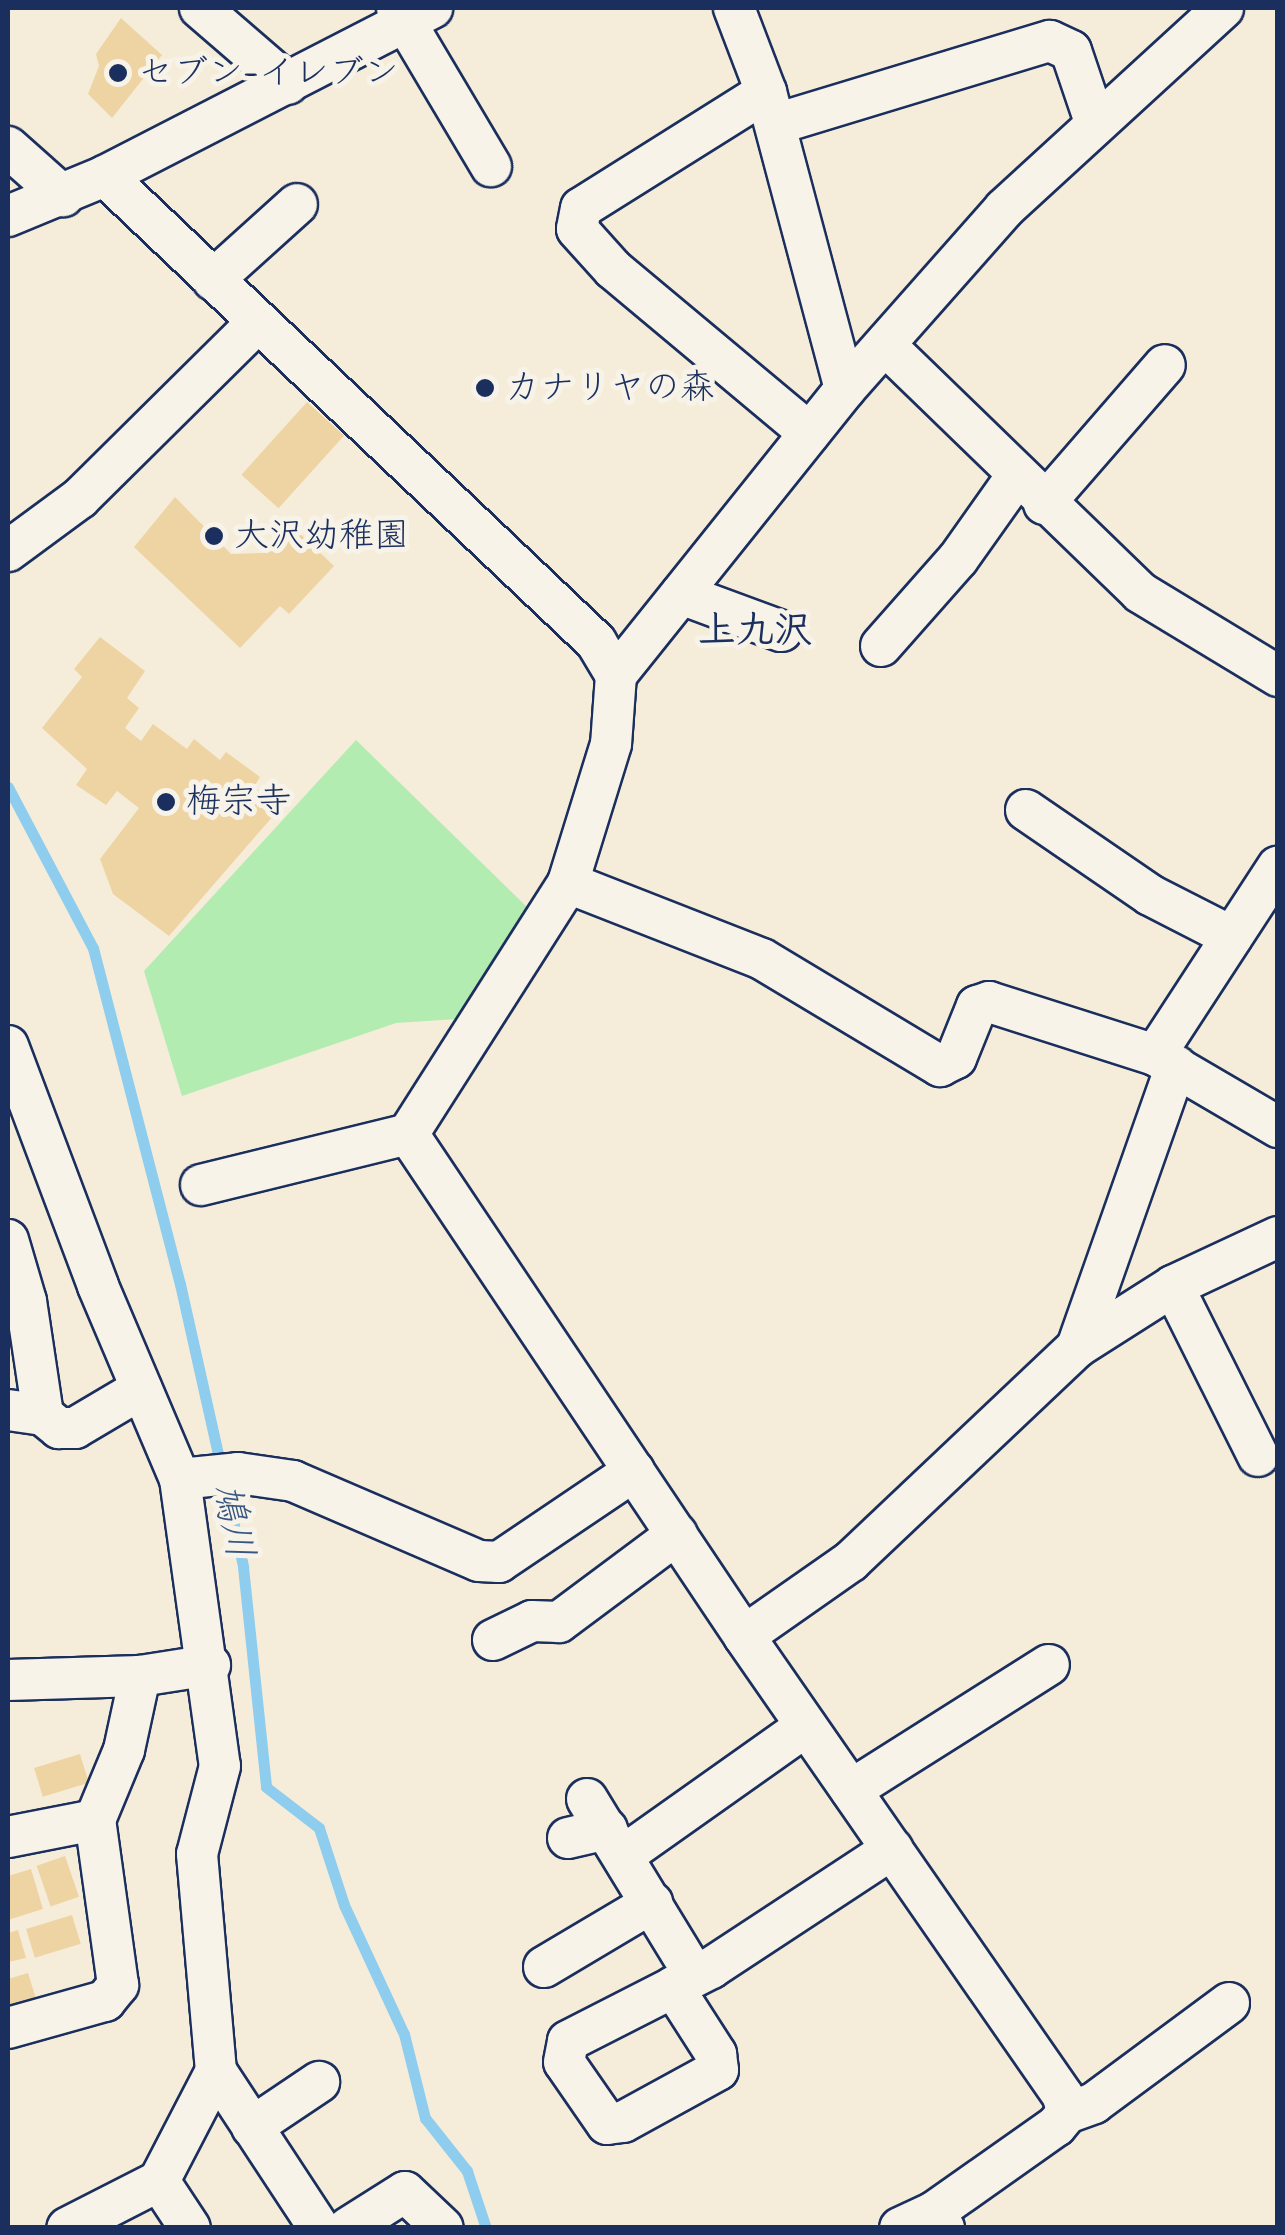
<!DOCTYPE html>
<html>
<head>
<meta charset="utf-8">
<style>
	body { margin:0 }
	#map { position:relative; width:1285px; height:2235px; overflow:hidden; background:#f5edda; font-family:Mynerve,"Klee One",sans-serif }
	div>[style] { position:absolute }
	[style*='--x'] { left:calc(var(--x)*1px); top:calc(var(--y)*1px); width:calc(var(--w)*1px); rotate:calc(var(--a)*1deg) }
	.green>* { inset:0; background:#b2ecb0 }
	.stream>* { height:11px; margin:-5.5px; padding:0 5.5px; transform-origin:5.5px; border-radius:5.5px; background:#8ecdee }
	.building>* { inset:0; background:#eed4a3; transform-origin:0 0 }
	.roads { filter:drop-shadow(2px 0 #1b2f5e) drop-shadow(-2px 0 #1b2f5e) drop-shadow(0 2px #1b2f5e) drop-shadow(0 -2px #1b2f5e) }
	.minor>* { height:40px; margin:-20px; padding:0 20px; transform-origin:20px; border-radius:20px; background:#f7f3e8 }
	.dots>* { width:28px; height:28px; translate:-50% -50%; box-sizing:border-box; border:5px solid #f7f3e8; border-radius:50% }
	span { translate:-50% -50%; white-space:nowrap; text-align:center; line-height:1.15; -webkit-text-stroke:10px #f7f3e8; paint-order:stroke }
	.poi-label { font-size:35px; color:#1b2f5e }
	.left { translate:0 -50%; text-align:left }
	.neighbourhood-label { font-size:38px; color:#1b2f5e; font-weight:700 }
	.water-label { font-size:38px; color:#385682; font-style:italic }
	.frame { position:absolute; inset:0; border:10px solid #1b2f5e; pointer-events:none }
</style>
</head>
<body>
<div id="map">
	<div class="green">
		<i style="clip-path:polygon(356px 740px,528px 908px,457px 1019px,396px 1023px,182px 1096px,144px 971px)"></i>
	</div>
	<div class="stream">
		<i style="--x:8;--y:787;--w:182;--a:62.2"></i>
		<i style="--x:93;--y:948;--w:347;--a:75.5"></i>
		<i style="--x:180;--y:1284;--w:290;--a:77.4"></i>
		<i style="--x:243;--y:1567;--w:221;--a:84"></i>
		<i style="--x:266;--y:1787;--w:67;--a:37.7"></i>
		<i style="--x:319;--y:1828;--w:81;--a:72"></i>
		<i style="--x:344;--y:1905;--w:142;--a:65.1"></i>
		<i style="--x:404;--y:2034;--w:87;--a:76"></i>
		<i style="--x:425;--y:2118;--w:68;--a:51.6"></i>
		<i style="--x:467;--y:2171;--w:60;--a:71.6"></i>
	</div>
	<div class="building">
		<i style="clip-path:polygon(121px 18px,162px 55px,112px 118px,88px 94px,99px 66px,96px 54px)"></i>
		<i style="left:307px;top:402px;width:50px;height:98px;rotate:42deg"></i>
		<i style="clip-path:polygon(175px 497px,231px 554px,264px 553px,291px 525px,334px 566px,289px 614px,280px 606px,240px 648px,134px 547px)"></i>
		<i style="clip-path:polygon(100px 637px,145px 671px,127px 698px,139px 708px,125px 728px,141px 741px,153px 724px,187px 749px,194px 739px,220px 760px,226px 752px,260px 777px,254px 787px,281px 807px,169px 936px,113px 894px,100px 859px,139px 808px,117px 791px,106px 805px,76px 785px,87px 769px,42px 728px,82px 677px,74px 669px)"></i>
		<i style="left:80px;top:1754px;width:30px;height:48px;rotate:73deg"></i>
		<i style="left:65px;top:1856px;width:43px;height:30px;rotate:71deg"></i>
		<i style="clip-path:polygon(31px 1869px,43px 1909px,8px 1920px,8px 1876px)"></i>
		<i style="left:72px;top:1915px;width:30px;height:48px;rotate:73deg"></i>
		<i style="clip-path:polygon(18px 1930px,26px 1958px,8px 1962px,8px 1933px)"></i>
		<i style="clip-path:polygon(28px 1973px,37px 2002px,8px 2008px,8px 1979px)"></i>
	</div>
	<div class="roads">
		<div class="minor">
			<i style="--x:200;--y:8;--w:116;--a:40.8"></i>
			<i style="--x:397;--y:8;--w:184;--a:59.3"></i>
			<i style="--x:734;--y:8;--w:90;--a:69.1"></i>
			<i style="--x:766;--y:92;--w:307;--a:75.1"></i>
			<i style="--x:766;--y:92;--w:218;--a:147.9"></i>
			<i style="--x:581;--y:208;--w:21;--a:101"></i>
			<i style="--x:577;--y:229;--w:54;--a:48"></i>
			<i style="--x:613;--y:269;--w:256;--a:39.9"></i>
			<i style="--x:776;--y:124;--w:286;--a:-16.9"></i>
			<i style="--x:1050;--y:41;--w:23;--a:25"></i>
			<i style="--x:1071;--y:51;--w:75;--a:71.3"></i>
			<i style="--x:8;--y:147;--w:74;--a:41.7"></i>
			<i style="--x:105;--y:176;--w:677;--a:43.5"></i>
			<i style="--x:596;--y:642;--w:39;--a:59"></i>
			<i style="--x:616;--y:675;--w:69;--a:94.1"></i>
			<i style="--x:611;--y:744;--w:145;--a:107.2"></i>
			<i style="--x:568;--y:883;--w:298;--a:122.5"></i>
			<i style="--x:408;--y:1134;--w:604;--a:56.2"></i>
			<i style="--x:744;--y:1636;--w:560;--a:55.26"></i>
			<i style="--x:1063;--y:2096;--w:17;--a:77"></i>
			<i style="--x:1067;--y:2113;--w:17;--a:130"></i>
			<i style="--x:1056;--y:2126;--w:149;--a:144.8"></i>
			<i style="--x:934;--y:2212;--w:19;--a:58"></i>
			<i style="--x:8;--y:216;--w:105;--a:-22.4"></i>
			<i style="--x:105;--y:176;--w:368;--a:-27.2"></i>
			<i style="--x:213;--y:280;--w:113;--a:-42.1"></i>
			<i style="--x:885;--y:345;--w:356;--a:44.1"></i>
			<i style="--x:1141;--y:593;--w:160;--a:31.2"></i>
			<i style="--x:1044;--y:504;--w:184;--a:-49"></i>
			<i style="--x:8;--y:551;--w:89;--a:-36.4"></i>
			<i style="--x:80;--y:498;--w:250;--a:-44.7"></i>
			<i style="--x:681;--y:594;--w:107;--a:20.3"></i>
			<i style="--x:881;--y:646;--w:116;--a:-48.5"></i>
			<i style="--x:958;--y:559;--w:100;--a:-54.7"></i>
			<i style="--x:616;--y:675;--w:366;--a:-51.3"></i>
			<i style="--x:845;--y:389;--w:240;--a:-48.5"></i>
			<i style="--x:1004;--y:209;--w:297;--a:-42.5"></i>
			<i style="--x:1026;--y:810;--w:150;--a:34.4"></i>
			<i style="--x:1150;--y:895;--w:92;--a:27.1"></i>
			<i style="--x:568;--y:883;--w:208;--a:21.4"></i>
			<i style="--x:762;--y:959;--w:208;--a:31"></i>
			<i style="--x:940;--y:1066;--w:18;--a:-27"></i>
			<i style="--x:956;--y:1058;--w:56;--a:-68"></i>
			<i style="--x:977;--y:1006;--w:13;--a:-18"></i>
			<i style="--x:989;--y:1002;--w:174;--a:17.7"></i>
			<i style="--x:1155;--y:1055;--w:143;--a:30.3"></i>
			<i style="--x:8;--y:1046;--w:256;--a:69.4"></i>
			<i style="--x:98;--y:1286;--w:210;--a:67"></i>
			<i style="--x:180;--y:1479;--w:290;--a:82.1"></i>
			<i style="--x:220;--y:1766;--w:91;--a:104.6"></i>
			<i style="--x:197;--y:1854;--w:218;--a:85"></i>
			<i style="--x:216;--y:2071;--w:124;--a:117.4"></i>
			<i style="--x:159;--y:2181;--w:103;--a:152.9"></i>
			<i style="--x:1155;--y:1055;--w:225;--a:-56.9"></i>
			<i style="--x:201;--y:1185;--w:213;--a:-13.8"></i>
			<i style="--x:8;--y:1240;--w:64;--a:73.6"></i>
			<i style="--x:26;--y:1301;--w:115;--a:81.5"></i>
			<i style="--x:43;--y:1415;--w:21;--a:39"></i>
			<i style="--x:59;--y:1428;--w:16;--a:0"></i>
			<i style="--x:75;--y:1428;--w:77;--a:-30.6"></i>
			<i style="--x:1173;--y:1286;--w:190;--a:63.4"></i>
			<i style="--x:1077;--y:1347;--w:298;--a:-70.6"></i>
			<i style="--x:8;--y:1410;--w:35;--a:8"></i>
			<i style="--x:180;--y:1479;--w:58;--a:-5.9"></i>
			<i style="--x:238;--y:1473;--w:56;--a:8.3"></i>
			<i style="--x:293;--y:1481;--w:202;--a:23.3"></i>
			<i style="--x:479;--y:1561;--w:20;--a:3"></i>
			<i style="--x:499;--y:1562;--w:163;--a:-34"></i>
			<i style="--x:744;--y:1636;--w:131;--a:-35"></i>
			<i style="--x:851;--y:1561;--w:311;--a:-43.4"></i>
			<i style="--x:1077;--y:1347;--w:114;--a:-32.4"></i>
			<i style="--x:1173;--y:1286;--w:116;--a:-25"></i>
			<i style="--x:493;--y:1640;--w:43;--a:-26"></i>
			<i style="--x:532;--y:1621;--w:27;--a:2"></i>
			<i style="--x:559;--y:1622;--w:147;--a:-36.7"></i>
			<i style="--x:8;--y:1680;--w:132;--a:-1.7"></i>
			<i style="--x:140;--y:1676;--w:71;--a:-8.9"></i>
			<i style="--x:851;--y:1790;--w:234;--a:-32.3"></i>
			<i style="--x:587;--y:1799;--w:207;--a:58.6"></i>
			<i style="--x:8;--y:1837;--w:89;--a:-11.1"></i>
			<i style="--x:95;--y:1820;--w:76;--a:-67.5"></i>
			<i style="--x:124;--y:1750;--w:76;--a:-77.8"></i>
			<i style="--x:568;--y:1838;--w:40;--a:-13"></i>
			<i style="--x:624;--y:1855;--w:223;--a:-35.3"></i>
			<i style="--x:544;--y:1967;--w:126;--a:-30.7"></i>
			<i style="--x:673;--y:1987;--w:80;--a:57.3"></i>
			<i style="--x:716;--y:2054;--w:16;--a:83"></i>
			<i style="--x:718;--y:2070;--w:108;--a:151.3"></i>
			<i style="--x:623;--y:2122;--w:16;--a:173"></i>
			<i style="--x:607;--y:2124;--w:75;--a:-124.7"></i>
			<i style="--x:564;--y:2062;--w:21;--a:-79"></i>
			<i style="--x:568;--y:2041;--w:161;--a:-27"></i>
			<i style="--x:711;--y:1968;--w:217;--a:-33.3"></i>
			<i style="--x:8;--y:2028;--w:101;--a:-15.6"></i>
			<i style="--x:105;--y:2001;--w:21;--a:-51"></i>
			<i style="--x:118;--y:1985;--w:167;--a:-97.9"></i>
			<i style="--x:216;--y:2071;--w:188;--a:56.7"></i>
			<i style="--x:1067;--y:2113;--w:29;--a:-20"></i>
			<i style="--x:1094;--y:2103;--w:168;--a:-36.5"></i>
			<i style="--x:252;--y:2127;--w:81;--a:-33.9"></i>
			<i style="--x:159;--y:2181;--w:56;--a:56.6"></i>
			<i style="--x:348;--y:2228;--w:67;--a:-32.3"></i>
			<i style="--x:405;--y:2192;--w:52;--a:43.5"></i>
			<i style="--x:900;--y:2228;--w:38;--a:-25"></i>
		</div>
	</div>
	<div class="dots">
		<i style="left:118px;top:73px;background:#1b2f5e"></i>
		<i style="left:485px;top:388px;background:#1b2f5e"></i>
		<i style="left:214px;top:536px;background:#1b2f5e"></i>
		<i style="left:166px;top:802px;background:#1b2f5e"></i>
	</div>
	<div class="poi-label">
		<span class="left" style="left:138px;top:73px">セブン-イレブン</span>
		<span class="left" style="left:505px;top:388px">カナリヤの森</span>
		<span class="left" style="left:234px;top:536px">大沢幼稚園</span>
		<span class="left" style="left:186px;top:802px">梅宗寺</span>
	</div>
	<div class="neighbourhood-label">
		<span style="left:755px;top:632px">上九沢</span>
	</div>
	<div class="water-label">
		<span style="left:232px;top:1521px;rotate:78deg">鳩川</span>
	</div>
	<div class="frame"></div>
</div>
</body>
</html>
